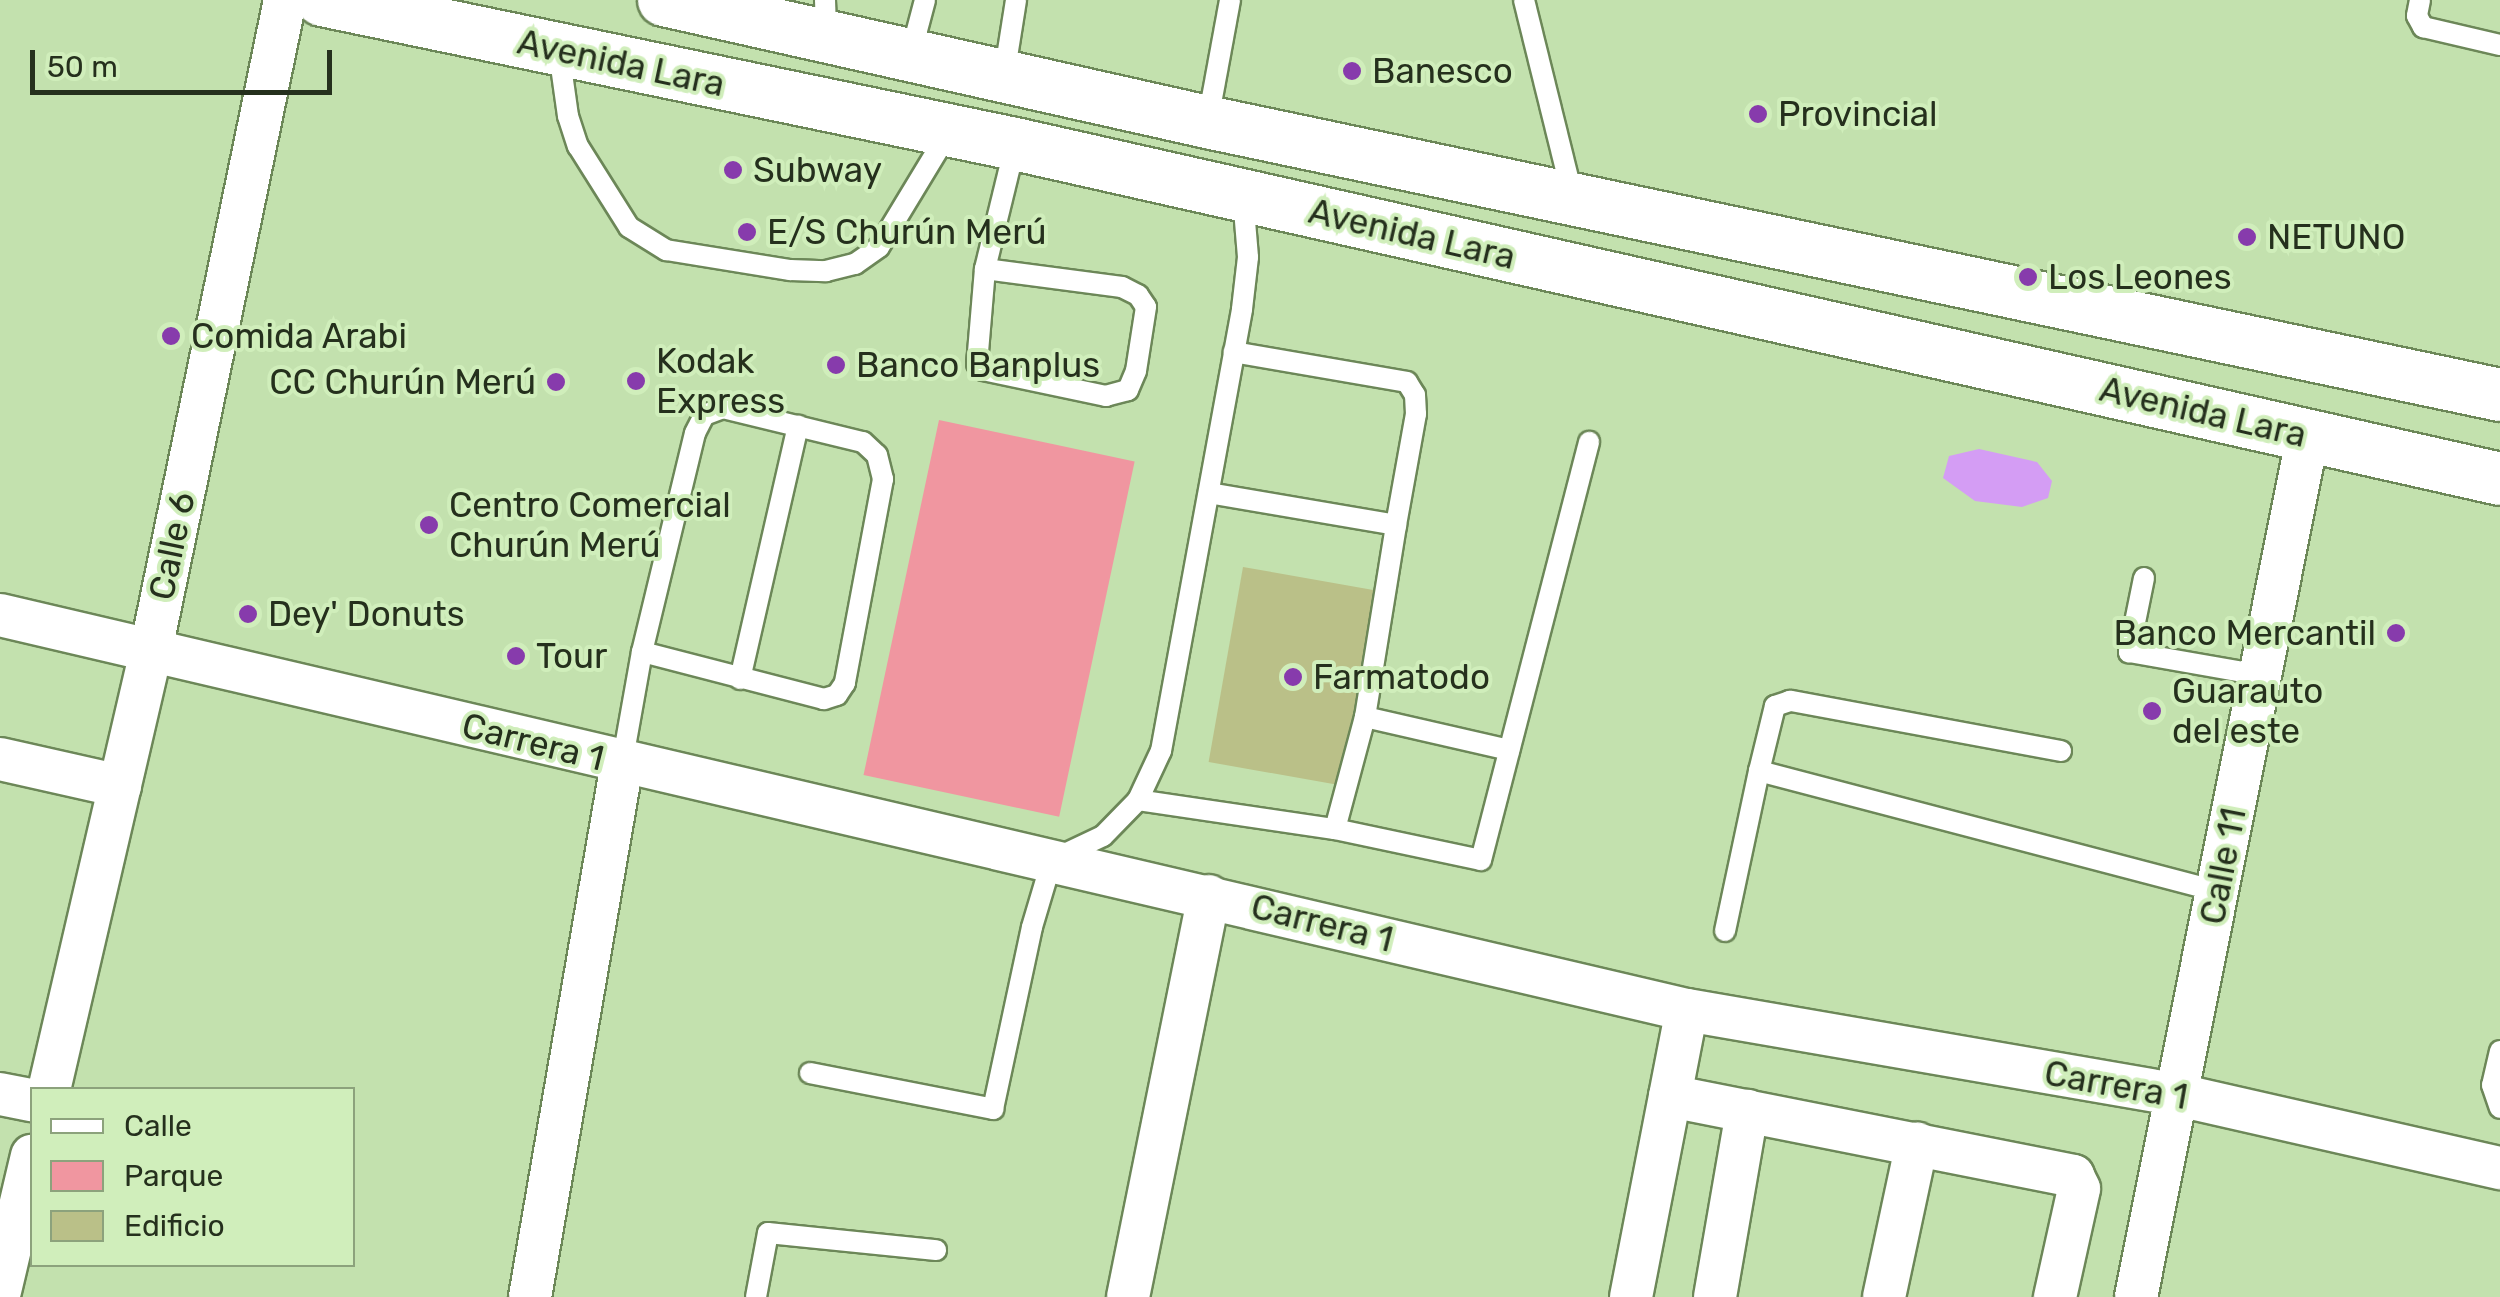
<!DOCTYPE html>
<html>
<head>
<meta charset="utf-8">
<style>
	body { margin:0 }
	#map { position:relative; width:2500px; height:1297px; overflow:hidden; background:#c3e1ae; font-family:Rubik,sans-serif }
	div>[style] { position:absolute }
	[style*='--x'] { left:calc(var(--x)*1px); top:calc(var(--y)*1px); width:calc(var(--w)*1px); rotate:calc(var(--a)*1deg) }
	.green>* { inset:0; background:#f096a0; transform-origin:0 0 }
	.water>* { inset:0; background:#d49df4 }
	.building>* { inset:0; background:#bac088; transform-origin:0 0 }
	.roads { filter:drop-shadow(2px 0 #6c8758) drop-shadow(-2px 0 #6c8758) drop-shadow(0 2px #6c8758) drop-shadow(0 -2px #6c8758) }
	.service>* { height:20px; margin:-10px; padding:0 10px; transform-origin:10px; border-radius:10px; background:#fff }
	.minor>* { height:42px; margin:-21px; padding:0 21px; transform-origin:21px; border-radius:21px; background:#fff }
	.tertiary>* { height:52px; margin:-26px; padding:0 26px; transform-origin:26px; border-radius:26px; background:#fff }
	.dots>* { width:28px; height:28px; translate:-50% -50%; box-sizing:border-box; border:5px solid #d0eebb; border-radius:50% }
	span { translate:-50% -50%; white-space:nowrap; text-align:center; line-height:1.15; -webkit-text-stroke:8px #d0eebb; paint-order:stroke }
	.street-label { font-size:35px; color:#25301d }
	.poi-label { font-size:35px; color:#25301d }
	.left { translate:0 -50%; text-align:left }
	.right { translate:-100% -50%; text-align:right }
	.legend { position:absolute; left:30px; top:1087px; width:325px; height:180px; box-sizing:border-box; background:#d0eebb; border:2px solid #8ca27c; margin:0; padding:12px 18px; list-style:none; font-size:30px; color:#25301d }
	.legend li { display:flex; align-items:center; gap:20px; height:50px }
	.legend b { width:50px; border:2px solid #8ca27c }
	.scale { position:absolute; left:30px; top:50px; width:302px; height:45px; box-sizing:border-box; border:5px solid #25301d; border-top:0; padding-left:12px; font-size:30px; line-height:35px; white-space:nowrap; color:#25301d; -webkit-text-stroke:8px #d0eebb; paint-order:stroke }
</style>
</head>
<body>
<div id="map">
	<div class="green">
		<i style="left:939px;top:420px;width:200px;height:363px;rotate:12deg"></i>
	</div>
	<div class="water">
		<i style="clip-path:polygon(1979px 449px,2037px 462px,2052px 481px,2048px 498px,2022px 507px,1975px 501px,1943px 478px,1949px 456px)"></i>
	</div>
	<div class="building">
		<i style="left:1243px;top:567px;width:138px;height:198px;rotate:10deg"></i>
	</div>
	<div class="roads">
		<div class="service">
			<i style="--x:825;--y:0;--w:35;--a:88"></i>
			<i style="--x:1524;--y:0;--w:204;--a:76.1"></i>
			<i style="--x:2420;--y:0;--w:16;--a:101"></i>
			<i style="--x:2417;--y:16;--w:13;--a:61"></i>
			<i style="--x:2423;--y:27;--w:79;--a:13.2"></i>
			<i style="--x:559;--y:52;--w:65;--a:82"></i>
			<i style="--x:568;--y:116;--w:32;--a:72"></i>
			<i style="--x:578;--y:146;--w:96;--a:57.8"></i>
			<i style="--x:629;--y:227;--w:44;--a:31.9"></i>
			<i style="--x:666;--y:250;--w:126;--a:9.2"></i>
			<i style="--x:790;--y:270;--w:36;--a:2"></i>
			<i style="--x:826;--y:271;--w:30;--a:-14"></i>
			<i style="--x:855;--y:264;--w:29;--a:-35"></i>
			<i style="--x:879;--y:247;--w:133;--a:-58.8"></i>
			<i style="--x:911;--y:53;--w:55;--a:-75.2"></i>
			<i style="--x:1004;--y:76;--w:77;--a:-81"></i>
			<i style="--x:1208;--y:120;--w:122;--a:-79.6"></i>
			<i style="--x:985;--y:269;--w:138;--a:7.5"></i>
			<i style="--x:1122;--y:287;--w:18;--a:27"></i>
			<i style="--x:1138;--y:295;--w:14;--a:56"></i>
			<i style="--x:1146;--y:307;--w:65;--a:98.9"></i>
			<i style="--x:1136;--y:371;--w:21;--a:113"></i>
			<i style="--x:1128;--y:390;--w:23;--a:165"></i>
			<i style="--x:1106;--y:396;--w:126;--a:-168.1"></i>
			<i style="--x:983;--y:370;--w:8;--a:-135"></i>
			<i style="--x:977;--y:364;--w:95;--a:-85.2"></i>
			<i style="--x:985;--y:269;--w:127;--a:-76.3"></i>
			<i style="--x:1209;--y:493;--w:190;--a:9.7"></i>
			<i style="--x:1396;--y:525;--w:113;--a:-79.8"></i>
			<i style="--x:1416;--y:414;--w:19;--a:-93"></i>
			<i style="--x:1415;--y:395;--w:15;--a:-122"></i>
			<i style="--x:1407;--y:382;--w:176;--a:-170.2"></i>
			<i style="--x:2144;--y:578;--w:76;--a:101.5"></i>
			<i style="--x:2129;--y:652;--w:134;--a:9.9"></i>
			<i style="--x:740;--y:679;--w:260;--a:-77.1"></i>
			<i style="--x:1365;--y:717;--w:148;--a:12.9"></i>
			<i style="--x:2061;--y:751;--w:276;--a:-169.5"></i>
			<i style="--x:1790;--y:701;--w:16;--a:162"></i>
			<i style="--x:1775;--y:706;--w:67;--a:103.8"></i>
			<i style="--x:1759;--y:771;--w:474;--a:14.7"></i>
			<i style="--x:622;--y:764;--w:114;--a:-79.9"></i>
			<i style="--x:642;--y:652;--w:225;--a:-76.4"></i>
			<i style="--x:695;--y:433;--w:20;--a:-63"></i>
			<i style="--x:704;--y:415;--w:20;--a:-20"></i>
			<i style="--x:723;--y:408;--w:144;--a:13.7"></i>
			<i style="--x:863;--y:442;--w:19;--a:43"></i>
			<i style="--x:877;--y:455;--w:25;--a:76"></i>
			<i style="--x:883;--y:479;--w:208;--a:100.6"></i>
			<i style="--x:845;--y:683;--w:14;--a:124"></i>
			<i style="--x:837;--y:695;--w:14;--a:163"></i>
			<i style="--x:824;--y:699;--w:188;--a:-165.5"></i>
			<i style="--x:1138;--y:800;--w:199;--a:8.4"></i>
			<i style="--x:1335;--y:829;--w:116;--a:-75"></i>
			<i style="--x:1365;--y:717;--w:194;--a:-80.8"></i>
			<i style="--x:1335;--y:829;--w:149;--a:12"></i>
			<i style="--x:1481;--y:860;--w:432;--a:-75.5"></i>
			<i style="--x:1725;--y:931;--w:164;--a:-78"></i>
			<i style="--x:2500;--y:1051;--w:35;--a:103"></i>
			<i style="--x:2492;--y:1085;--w:24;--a:71"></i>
			<i style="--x:810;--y:1073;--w:187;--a:11.1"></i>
			<i style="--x:993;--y:1109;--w:186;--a:-77.9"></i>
			<i style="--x:1032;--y:927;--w:70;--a:-73.4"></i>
			<i style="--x:1052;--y:860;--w:56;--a:-25.2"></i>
			<i style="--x:1103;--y:836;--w:50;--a:-45.8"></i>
			<i style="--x:1138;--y:800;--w:54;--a:-64.9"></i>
			<i style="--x:1161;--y:751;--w:449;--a:-79.6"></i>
			<i style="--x:1242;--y:309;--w:52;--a:-83.4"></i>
			<i style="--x:1248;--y:257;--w:59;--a:-94.8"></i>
			<i style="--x:756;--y:1297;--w:65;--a:-79.4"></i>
			<i style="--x:768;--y:1233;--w:169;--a:5.8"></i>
		</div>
		<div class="minor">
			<i style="--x:0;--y:615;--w:1733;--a:13.18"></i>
			<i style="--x:1687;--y:1010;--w:498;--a:9.8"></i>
			<i style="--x:2178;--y:1095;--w:330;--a:12.8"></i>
			<i style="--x:0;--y:759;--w:123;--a:12.7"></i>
			<i style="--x:49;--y:1090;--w:452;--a:-76.9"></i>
			<i style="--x:151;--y:650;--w:664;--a:-78.35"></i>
			<i style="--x:0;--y:1094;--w:33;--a:11"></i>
			<i style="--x:1670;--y:1096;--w:411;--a:11.2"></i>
			<i style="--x:2073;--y:1176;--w:14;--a:65"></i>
			<i style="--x:2079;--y:1189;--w:111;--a:102.5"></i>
			<i style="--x:0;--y:1291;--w:139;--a:-76.7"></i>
			<i style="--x:530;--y:1297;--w:541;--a:-80.21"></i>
			<i style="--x:1128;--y:1297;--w:409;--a:-78.6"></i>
			<i style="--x:1631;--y:1297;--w:292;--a:-79"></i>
			<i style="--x:1715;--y:1297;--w:189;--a:-80.2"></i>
			<i style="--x:1884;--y:1297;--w:157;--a:-77.9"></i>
			<i style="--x:2136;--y:1297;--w:879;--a:-78.72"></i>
		</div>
		<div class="tertiary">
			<i style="--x:322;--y:0;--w:708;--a:11.74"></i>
			<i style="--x:1015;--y:144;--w:1522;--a:12.71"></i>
			<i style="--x:664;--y:0;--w:557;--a:12.66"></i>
			<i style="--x:1207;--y:122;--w:1322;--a:11.92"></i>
		</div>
	</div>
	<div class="dots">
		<i style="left:1352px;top:71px;background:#873bac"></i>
		<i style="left:1758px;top:114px;background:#873bac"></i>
		<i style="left:733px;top:170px;background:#873bac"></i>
		<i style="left:747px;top:232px;background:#873bac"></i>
		<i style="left:2247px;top:237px;background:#873bac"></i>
		<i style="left:2028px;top:277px;background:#873bac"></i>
		<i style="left:171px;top:336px;background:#873bac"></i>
		<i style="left:836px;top:365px;background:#873bac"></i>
		<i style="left:636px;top:381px;background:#873bac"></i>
		<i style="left:556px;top:382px;background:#873bac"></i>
		<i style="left:429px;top:525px;background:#873bac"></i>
		<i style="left:248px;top:614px;background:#873bac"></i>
		<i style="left:2396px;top:633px;background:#873bac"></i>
		<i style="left:516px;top:656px;background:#873bac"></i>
		<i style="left:1293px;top:677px;background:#873bac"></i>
		<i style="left:2152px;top:711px;background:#873bac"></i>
	</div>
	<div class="street-label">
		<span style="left:621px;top:63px;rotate:12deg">Avenida Lara</span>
		<span style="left:1412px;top:234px;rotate:13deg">Avenida Lara</span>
		<span style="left:2203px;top:412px;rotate:13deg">Avenida Lara</span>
		<span style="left:172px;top:546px;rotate:-78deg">Calle 6</span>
		<span style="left:533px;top:742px;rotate:14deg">Carrera 1</span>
		<span style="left:2223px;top:866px;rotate:-79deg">Calle 11</span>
		<span style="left:1322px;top:923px;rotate:14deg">Carrera 1</span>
		<span style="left:2116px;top:1085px;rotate:10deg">Carrera 1</span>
	</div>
	<div class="poi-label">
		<span class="left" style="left:1372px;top:71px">Banesco</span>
		<span class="left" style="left:1778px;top:114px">Provincial</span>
		<span class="left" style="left:753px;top:170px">Subway</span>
		<span class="left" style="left:767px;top:232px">E/S Churún Merú</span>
		<span class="left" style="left:2267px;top:237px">NETUNO</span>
		<span class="left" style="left:2048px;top:277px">Los Leones</span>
		<span class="left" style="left:191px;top:336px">Comida Arabi</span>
		<span class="left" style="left:656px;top:381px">Kodak<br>Express</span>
		<span class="left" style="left:856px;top:365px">Banco Banplus</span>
		<span class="right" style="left:536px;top:382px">CC Churún Merú</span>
		<span class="left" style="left:449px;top:525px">Centro Comercial<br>Churún Merú</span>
		<span class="left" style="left:268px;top:614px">Dey' Donuts</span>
		<span class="right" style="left:2376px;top:633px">Banco Mercantil</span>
		<span class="left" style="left:536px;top:656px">Tour</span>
		<span class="left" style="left:1313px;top:677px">Farmatodo</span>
		<span class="left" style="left:2172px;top:711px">Guarauto<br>del este</span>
	</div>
	<ul class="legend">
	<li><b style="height:12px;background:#fff"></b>Calle</li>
	<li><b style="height:28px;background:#f096a0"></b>Parque</li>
	<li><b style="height:28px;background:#bac088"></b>Edificio</li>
	</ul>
	<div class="scale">50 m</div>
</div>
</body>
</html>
